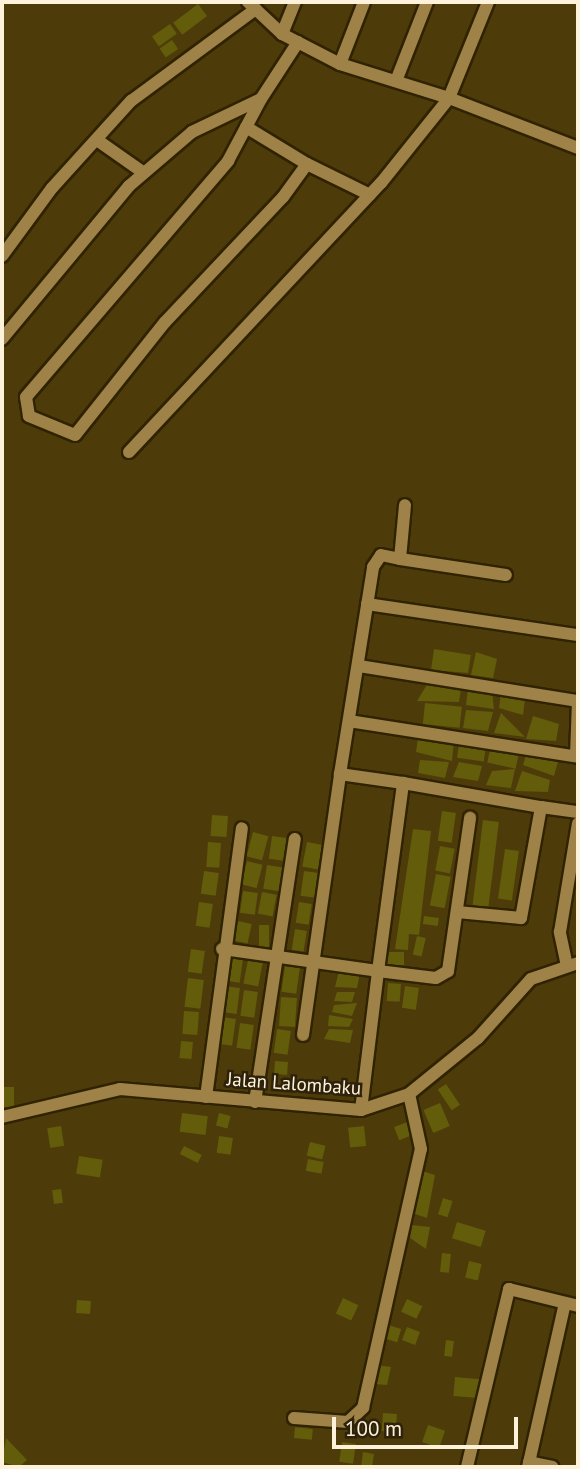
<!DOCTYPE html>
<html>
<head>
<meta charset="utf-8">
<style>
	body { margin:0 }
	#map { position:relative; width:580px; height:1469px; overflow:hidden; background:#4e3b0a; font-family:"PT Sans",sans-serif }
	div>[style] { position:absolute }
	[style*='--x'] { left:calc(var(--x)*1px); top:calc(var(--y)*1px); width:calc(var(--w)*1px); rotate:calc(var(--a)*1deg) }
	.building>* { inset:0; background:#625c0b; transform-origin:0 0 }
	.roads { filter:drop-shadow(2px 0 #302302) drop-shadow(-2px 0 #302302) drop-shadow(0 2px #302302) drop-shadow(0 -2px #302302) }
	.street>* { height:12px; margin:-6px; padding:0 6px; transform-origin:6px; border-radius:6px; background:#9e8247 }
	span { translate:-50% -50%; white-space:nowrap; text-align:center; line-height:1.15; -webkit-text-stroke:5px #2e230a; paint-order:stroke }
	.street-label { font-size:19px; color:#fef2da }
	.frame { position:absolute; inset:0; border:4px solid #fef2da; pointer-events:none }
	.scale { position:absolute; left:332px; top:1417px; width:186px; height:32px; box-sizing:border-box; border:4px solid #fef2da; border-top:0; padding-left:9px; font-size:21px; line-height:24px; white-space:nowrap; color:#fef2da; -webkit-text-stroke:5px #2e230a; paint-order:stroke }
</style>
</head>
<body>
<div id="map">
	<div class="building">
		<i style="left:198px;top:4px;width:15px;height:31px;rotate:53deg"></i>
		<i style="left:170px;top:24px;width:12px;height:22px;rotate:55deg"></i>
		<i style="left:172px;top:40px;width:11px;height:15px;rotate:56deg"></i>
		<i style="clip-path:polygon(434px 649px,471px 655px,468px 673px,431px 670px)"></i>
		<i style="clip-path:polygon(476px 652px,497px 659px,493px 678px,471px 675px)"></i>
		<i style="clip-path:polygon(431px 678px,461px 689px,459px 702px,417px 701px)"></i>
		<i style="clip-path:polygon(468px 688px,492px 692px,494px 709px,466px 705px)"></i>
		<i style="clip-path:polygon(501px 693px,525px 699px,523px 715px,499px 708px)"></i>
		<i style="left:425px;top:703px;width:37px;height:21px;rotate:6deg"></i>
		<i style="clip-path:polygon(466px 710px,493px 712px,488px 731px,463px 728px)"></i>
		<i style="clip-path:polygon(501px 713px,525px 737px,494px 733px)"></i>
		<i style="clip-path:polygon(533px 716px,559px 724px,556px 741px,526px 739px)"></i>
		<i style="clip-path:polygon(419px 731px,454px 741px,452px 761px,416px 752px)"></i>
		<i style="left:459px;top:744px;width:27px;height:14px;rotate:8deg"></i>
		<i style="left:491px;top:745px;width:29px;height:18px;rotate:12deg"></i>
		<i style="clip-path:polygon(527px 752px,559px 758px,554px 776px,523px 765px)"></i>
		<i style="clip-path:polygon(420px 760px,449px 762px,445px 778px,418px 773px)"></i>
		<i style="clip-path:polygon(459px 762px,482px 766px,478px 781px,453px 777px)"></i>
		<i style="clip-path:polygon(515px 769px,511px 788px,486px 785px,492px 771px)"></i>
		<i style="clip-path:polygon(522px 771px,550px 780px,548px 792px,515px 791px)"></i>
		<i style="left:442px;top:811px;width:14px;height:30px;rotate:8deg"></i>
		<i style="left:212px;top:815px;width:16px;height:21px;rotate:4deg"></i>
		<i style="left:483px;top:820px;width:16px;height:91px;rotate:7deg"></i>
		<i style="clip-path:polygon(413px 829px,431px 831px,419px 935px,409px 934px,408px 950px,395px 949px)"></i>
		<i style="left:253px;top:832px;width:16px;height:25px;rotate:15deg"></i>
		<i style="left:272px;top:836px;width:15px;height:23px;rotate:8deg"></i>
		<i style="left:208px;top:842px;width:13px;height:25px;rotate:4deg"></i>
		<i style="left:307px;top:842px;width:16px;height:25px;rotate:11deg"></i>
		<i style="left:440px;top:846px;width:15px;height:25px;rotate:11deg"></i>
		<i style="left:505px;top:849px;width:14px;height:50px;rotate:8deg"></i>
		<i style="left:247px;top:861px;width:16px;height:24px;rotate:14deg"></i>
		<i style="left:267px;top:865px;width:18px;height:24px;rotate:9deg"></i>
		<i style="left:204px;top:871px;width:15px;height:23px;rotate:8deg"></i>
		<i style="left:304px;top:871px;width:15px;height:25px;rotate:8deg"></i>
		<i style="left:436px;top:874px;width:15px;height:32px;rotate:11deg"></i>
		<i style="left:243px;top:891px;width:15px;height:22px;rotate:8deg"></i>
		<i style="left:262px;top:892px;width:15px;height:22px;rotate:11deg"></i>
		<i style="left:199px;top:902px;width:14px;height:24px;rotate:8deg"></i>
		<i style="left:299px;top:902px;width:13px;height:21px;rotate:9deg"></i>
		<i style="left:424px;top:916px;width:15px;height:8px;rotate:8deg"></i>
		<i style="left:238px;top:921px;width:14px;height:20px;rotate:12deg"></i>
		<i style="left:259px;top:925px;width:10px;height:22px"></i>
		<i style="left:295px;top:929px;width:12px;height:21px;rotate:9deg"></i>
		<i style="left:417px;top:936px;width:9px;height:19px;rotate:13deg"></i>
		<i style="left:191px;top:949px;width:14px;height:23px;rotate:8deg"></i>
		<i style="left:387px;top:952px;width:17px;height:13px"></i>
		<i style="left:229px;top:958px;width:14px;height:23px;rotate:8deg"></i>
		<i style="left:248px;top:960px;width:15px;height:24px;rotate:11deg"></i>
		<i style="left:285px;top:966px;width:15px;height:26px;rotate:8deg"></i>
		<i style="clip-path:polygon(339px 971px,360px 973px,357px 988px,335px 987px)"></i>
		<i style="left:188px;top:978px;width:16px;height:29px;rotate:7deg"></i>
		<i style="left:388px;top:983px;width:13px;height:18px;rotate:4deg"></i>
		<i style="left:223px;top:986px;width:17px;height:26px;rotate:7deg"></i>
		<i style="left:405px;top:986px;width:14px;height:22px;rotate:8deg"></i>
		<i style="left:244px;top:990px;width:14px;height:26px;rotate:8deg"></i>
		<i style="clip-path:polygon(337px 992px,355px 992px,352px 1002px,334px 1001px)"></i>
		<i style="left:281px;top:997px;width:16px;height:29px;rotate:4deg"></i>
		<i style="clip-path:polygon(357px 1003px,352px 1016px,332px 1012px,334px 1005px)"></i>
		<i style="left:184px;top:1011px;width:15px;height:23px;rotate:4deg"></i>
		<i style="clip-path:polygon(329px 1015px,353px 1019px,349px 1027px,328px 1026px)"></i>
		<i style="left:222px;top:1017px;width:14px;height:27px;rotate:8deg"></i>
		<i style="left:240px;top:1023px;width:14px;height:25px;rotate:8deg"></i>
		<i style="left:277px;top:1029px;width:14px;height:24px;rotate:8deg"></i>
		<i style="clip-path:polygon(329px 1029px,353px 1030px,350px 1043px,324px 1039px)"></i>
		<i style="left:181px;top:1041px;width:12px;height:17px;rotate:5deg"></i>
		<i style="left:275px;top:1061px;width:13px;height:13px;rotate:4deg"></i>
		<i style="left:446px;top:1084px;width:25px;height:10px;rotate:56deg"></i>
		<i style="left:2px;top:1087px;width:12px;height:20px"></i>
		<i style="left:440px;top:1103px;width:25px;height:18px;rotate:67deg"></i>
		<i style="left:182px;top:1113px;width:26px;height:19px;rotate:7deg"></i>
		<i style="left:219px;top:1113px;width:12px;height:13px;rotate:14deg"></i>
		<i style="left:410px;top:1121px;width:14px;height:17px;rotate:69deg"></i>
		<i style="left:61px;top:1126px;width:20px;height:14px;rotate:81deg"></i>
		<i style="left:364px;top:1126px;width:20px;height:16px;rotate:84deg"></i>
		<i style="left:219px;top:1136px;width:14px;height:17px;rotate:8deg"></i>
		<i style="left:310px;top:1142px;width:16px;height:14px;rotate:14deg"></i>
		<i style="left:184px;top:1146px;width:20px;height:9px;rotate:27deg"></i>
		<i style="left:79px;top:1156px;width:24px;height:18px;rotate:9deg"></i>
		<i style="left:308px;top:1159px;width:16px;height:12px;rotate:11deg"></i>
		<i style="clip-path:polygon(422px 1171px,435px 1175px,427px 1218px,406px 1211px)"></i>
		<i style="left:61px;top:1189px;width:14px;height:9px;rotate:82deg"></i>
		<i style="left:443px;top:1198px;width:10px;height:17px;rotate:17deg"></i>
		<i style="left:457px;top:1222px;width:30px;height:17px;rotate:17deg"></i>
		<i style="clip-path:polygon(412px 1225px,430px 1227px,426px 1249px,410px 1238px)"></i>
		<i style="left:442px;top:1253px;width:9px;height:19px;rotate:6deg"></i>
		<i style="left:469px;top:1261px;width:13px;height:17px;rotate:13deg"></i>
		<i style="left:343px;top:1298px;width:17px;height:17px;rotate:25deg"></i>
		<i style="left:407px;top:1299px;width:17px;height:14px;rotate:25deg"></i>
		<i style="left:77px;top:1300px;width:14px;height:13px;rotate:4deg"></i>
		<i style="left:385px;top:1324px;width:17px;height:14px;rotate:17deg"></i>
		<i style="left:407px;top:1327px;width:14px;height:14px;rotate:21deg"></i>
		<i style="left:446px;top:1340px;width:8px;height:16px;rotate:7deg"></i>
		<i style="clip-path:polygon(376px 1365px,391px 1367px,387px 1385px,374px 1384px)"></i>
		<i style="left:455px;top:1377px;width:25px;height:19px;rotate:5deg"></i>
		<i style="left:383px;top:1413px;width:14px;height:18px;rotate:4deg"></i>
		<i style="left:428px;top:1425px;width:18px;height:18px;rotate:19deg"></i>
		<i style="left:295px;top:1427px;width:18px;height:11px;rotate:6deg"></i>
		<i style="clip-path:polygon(6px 1438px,27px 1460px,19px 1467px,2px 1462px)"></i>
		<i style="left:342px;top:1442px;width:14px;height:20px;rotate:8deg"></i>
		<i style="clip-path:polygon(363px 1452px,374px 1454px,372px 1467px,361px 1467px)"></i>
	</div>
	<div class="roads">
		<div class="street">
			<i style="--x:248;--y:2;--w:47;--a:43.3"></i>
			<i style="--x:282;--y:34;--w:65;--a:27.3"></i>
			<i style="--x:340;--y:64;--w:66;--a:-68.8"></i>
			<i style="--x:282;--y:34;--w:35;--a:-68"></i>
			<i style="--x:340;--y:64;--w:114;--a:17.3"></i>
			<i style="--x:449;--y:98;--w:104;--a:-67.9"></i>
			<i style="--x:396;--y:81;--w:85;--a:-68.6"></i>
			<i style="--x:246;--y:127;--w:71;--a:31.2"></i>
			<i style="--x:307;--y:164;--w:41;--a:126"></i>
			<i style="--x:283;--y:197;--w:172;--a:133.3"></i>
			<i style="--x:165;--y:322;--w:144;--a:128.5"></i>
			<i style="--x:75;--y:435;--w:50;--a:-157.6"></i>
			<i style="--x:29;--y:416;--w:19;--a:-99"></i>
			<i style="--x:26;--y:397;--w:311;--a:-49.4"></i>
			<i style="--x:228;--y:161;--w:70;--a:-62"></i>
			<i style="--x:261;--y:99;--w:68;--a:-57"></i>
			<i style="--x:97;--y:140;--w:57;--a:35.1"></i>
			<i style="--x:307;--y:164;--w:70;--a:26.2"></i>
			<i style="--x:2;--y:256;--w:84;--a:-53.7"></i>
			<i style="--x:52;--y:188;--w:118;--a:-47.8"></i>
			<i style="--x:131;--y:101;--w:155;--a:-36.4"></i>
			<i style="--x:2;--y:339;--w:199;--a:-50.3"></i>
			<i style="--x:129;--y:186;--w:83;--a:-40.6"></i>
			<i style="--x:192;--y:132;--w:76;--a:-25.6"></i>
			<i style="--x:129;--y:452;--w:369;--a:-46.9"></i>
			<i style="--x:381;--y:183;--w:109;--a:-51.3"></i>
			<i style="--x:449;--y:98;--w:138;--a:21.2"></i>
			<i style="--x:400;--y:559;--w:107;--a:8.6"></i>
			<i style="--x:367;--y:604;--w:213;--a:8.4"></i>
			<i style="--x:359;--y:666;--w:222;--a:9.1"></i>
			<i style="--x:578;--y:701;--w:55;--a:92.1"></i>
			<i style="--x:349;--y:721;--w:232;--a:8.9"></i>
			<i style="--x:403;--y:783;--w:140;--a:9.9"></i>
			<i style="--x:541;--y:807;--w:113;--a:100.2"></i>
			<i style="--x:521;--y:918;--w:64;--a:-174.6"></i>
			<i style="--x:541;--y:807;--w:37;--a:8"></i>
			<i style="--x:222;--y:949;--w:158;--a:8"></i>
			<i style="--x:378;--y:971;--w:190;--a:-82.4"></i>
			<i style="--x:403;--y:783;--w:64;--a:-171.9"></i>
			<i style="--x:340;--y:774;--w:210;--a:-80.9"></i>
			<i style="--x:373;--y:567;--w:14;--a:-56"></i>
			<i style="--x:381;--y:555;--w:19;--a:12"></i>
			<i style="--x:400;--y:559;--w:54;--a:-84.7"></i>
			<i style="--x:567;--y:966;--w:35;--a:-102"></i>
			<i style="--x:560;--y:932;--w:110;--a:-80.6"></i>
			<i style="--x:303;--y:1035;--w:264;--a:-81.9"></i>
			<i style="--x:206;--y:1097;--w:271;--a:-82.4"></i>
			<i style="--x:255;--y:1102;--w:266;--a:-81.4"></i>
			<i style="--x:361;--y:1110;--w:140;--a:-83"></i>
			<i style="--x:378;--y:971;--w:58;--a:6.9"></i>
			<i style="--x:436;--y:978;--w:14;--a:-30"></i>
			<i style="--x:448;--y:971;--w:155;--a:-81.8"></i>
			<i style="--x:2;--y:1117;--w:121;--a:-13.3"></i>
			<i style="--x:120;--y:1089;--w:242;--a:5"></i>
			<i style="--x:361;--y:1110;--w:51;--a:-18.4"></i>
			<i style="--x:409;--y:1094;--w:89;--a:-39.1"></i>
			<i style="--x:478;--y:1038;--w:79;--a:-48.1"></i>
			<i style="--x:531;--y:979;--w:50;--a:-18.8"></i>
			<i style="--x:294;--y:1418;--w:54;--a:4.2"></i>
			<i style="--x:348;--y:1422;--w:21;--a:-43"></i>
			<i style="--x:363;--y:1408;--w:265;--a:-77.4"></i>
			<i style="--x:421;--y:1149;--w:56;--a:-102.3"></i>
			<i style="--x:529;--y:1462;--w:24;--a:12"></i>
			<i style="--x:467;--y:1467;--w:183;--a:-76.7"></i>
			<i style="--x:509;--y:1289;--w:71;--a:13.8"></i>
			<i style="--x:528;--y:1467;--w:168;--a:-77.3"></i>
		</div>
	</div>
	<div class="street-label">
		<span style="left:294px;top:1084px;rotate:4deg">Jalan Lalombaku</span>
	</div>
	<div class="frame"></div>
	<div class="scale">100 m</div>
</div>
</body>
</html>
